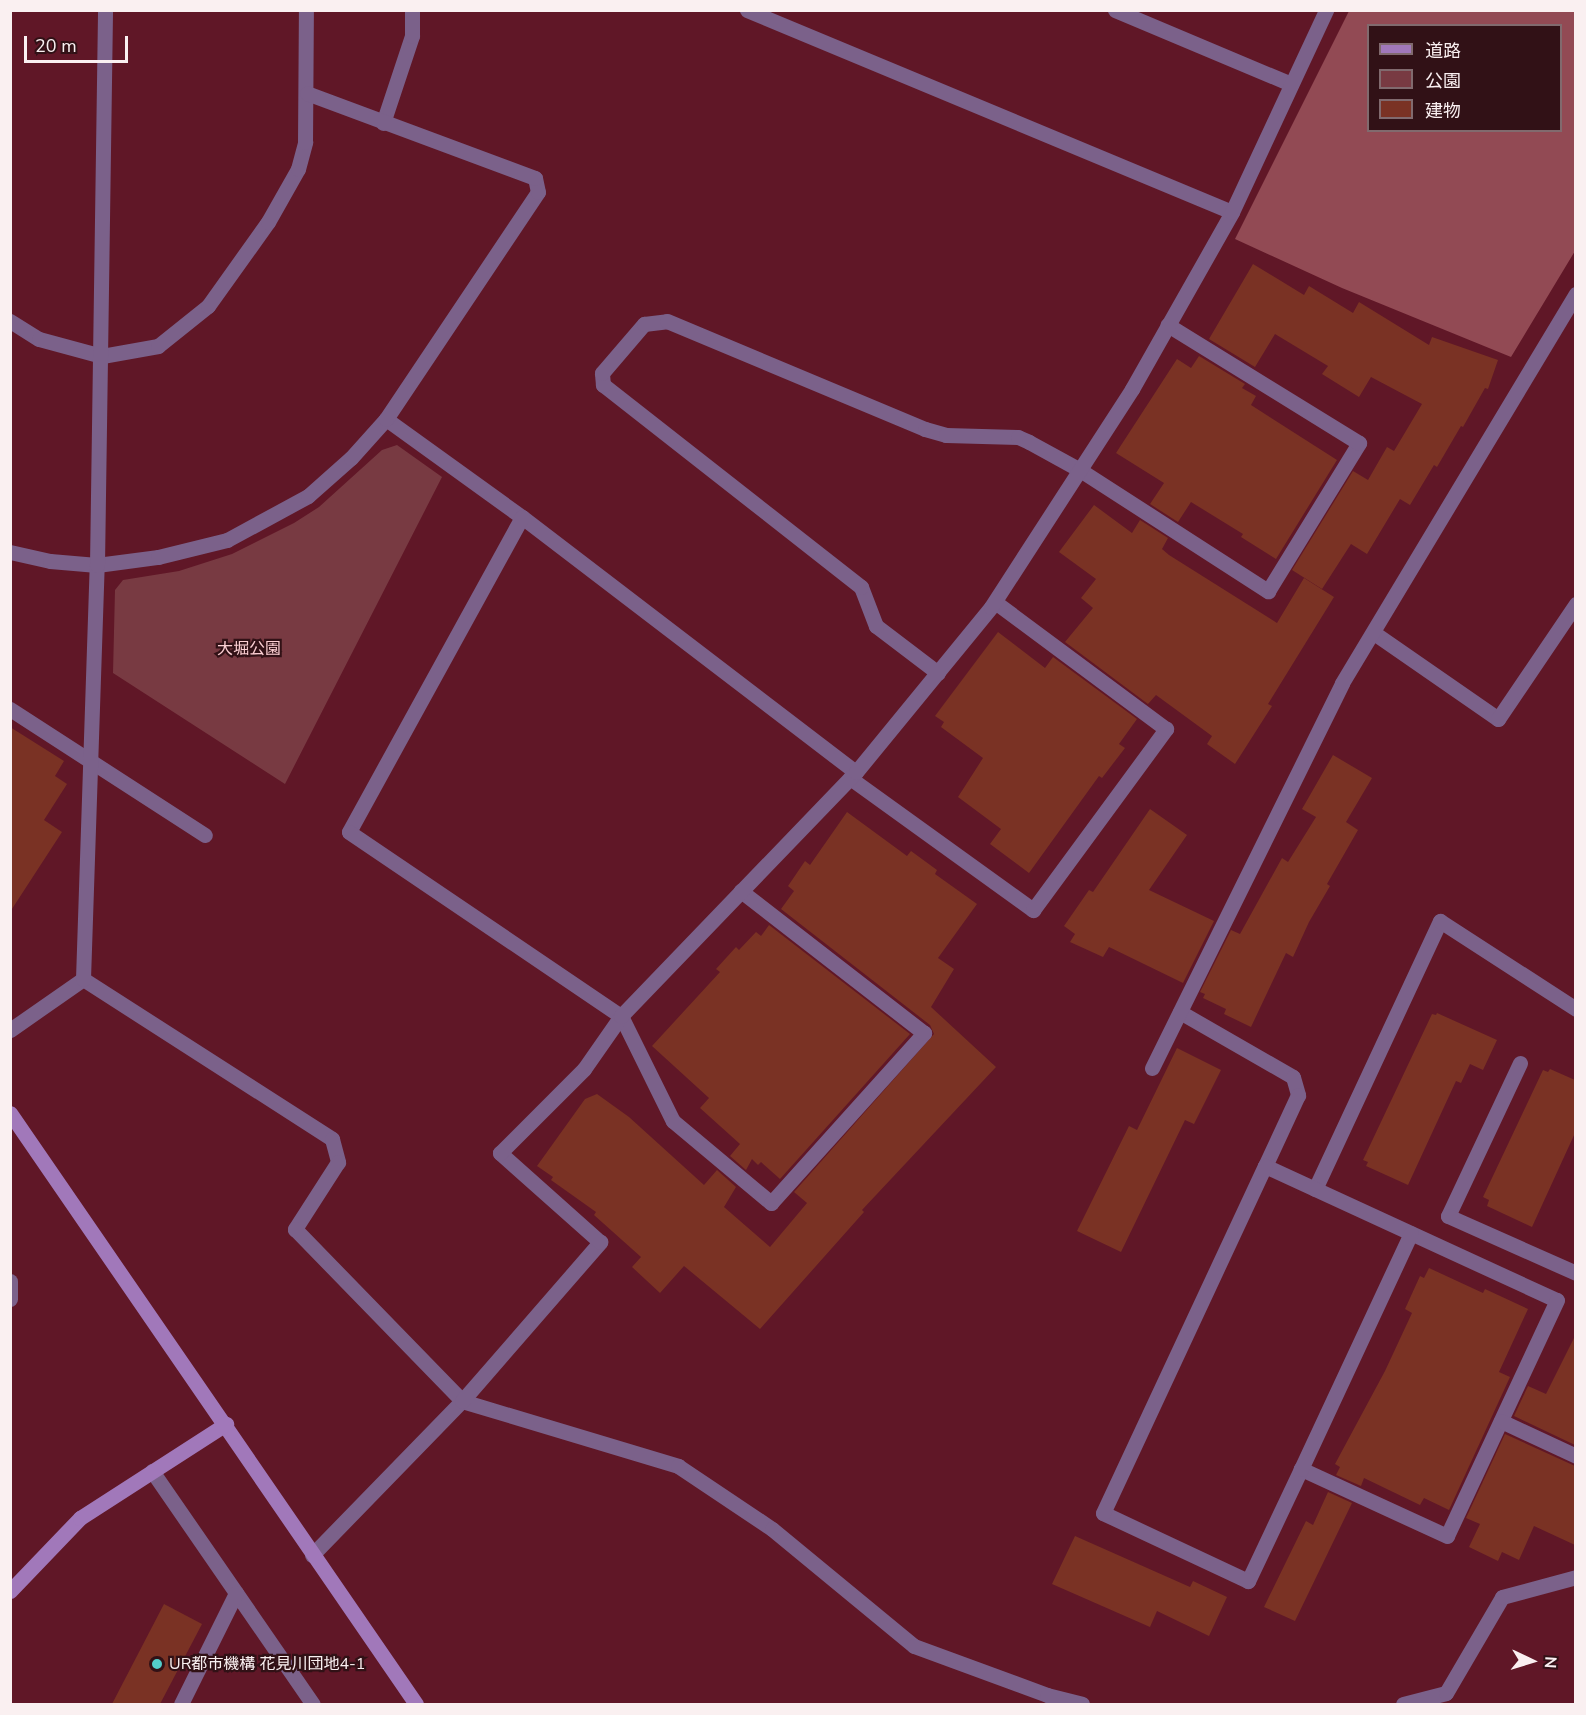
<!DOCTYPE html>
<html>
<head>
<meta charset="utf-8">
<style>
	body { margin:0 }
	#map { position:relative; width:1586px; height:1715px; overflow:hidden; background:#601727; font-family:"Nunito Sans","Noto Sans JP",sans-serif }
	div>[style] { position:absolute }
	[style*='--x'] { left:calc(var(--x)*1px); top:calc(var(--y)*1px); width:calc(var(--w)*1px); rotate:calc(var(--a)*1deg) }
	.green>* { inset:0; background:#783a42 }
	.forest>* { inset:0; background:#924a54 }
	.building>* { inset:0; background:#7a3224 }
	.lane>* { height:15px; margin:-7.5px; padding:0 7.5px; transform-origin:7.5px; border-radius:7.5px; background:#7b618a }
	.street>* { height:15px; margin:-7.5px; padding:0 7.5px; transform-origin:7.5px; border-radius:7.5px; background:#7b618a }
	.secondary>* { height:15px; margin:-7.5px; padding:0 7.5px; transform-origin:7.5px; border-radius:7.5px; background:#a178ba }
	.dots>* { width:16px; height:16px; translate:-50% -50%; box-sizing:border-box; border:3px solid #311116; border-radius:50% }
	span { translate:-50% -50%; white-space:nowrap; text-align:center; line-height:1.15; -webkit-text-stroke:4.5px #311116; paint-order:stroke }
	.park-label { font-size:16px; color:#fccfd3 }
	.poi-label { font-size:16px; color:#faf0f1 }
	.left { translate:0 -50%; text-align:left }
	.frame { position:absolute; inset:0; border:12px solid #faf0f1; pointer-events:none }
	.legend { position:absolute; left:1367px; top:24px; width:195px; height:108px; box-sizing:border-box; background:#311116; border:2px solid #816a6e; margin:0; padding:8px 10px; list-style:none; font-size:18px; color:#faf0f1 }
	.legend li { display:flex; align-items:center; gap:12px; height:30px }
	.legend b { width:30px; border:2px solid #816a6e }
	.north { position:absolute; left:1502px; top:1631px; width:60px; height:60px; -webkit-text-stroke:4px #311116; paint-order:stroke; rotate:94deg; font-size:16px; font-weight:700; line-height:24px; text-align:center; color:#faf0f1 }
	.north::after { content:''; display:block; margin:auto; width:21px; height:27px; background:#faf0f1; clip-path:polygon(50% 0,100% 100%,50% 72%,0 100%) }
	.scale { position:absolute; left:24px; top:36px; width:104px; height:27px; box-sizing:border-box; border:3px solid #faf0f1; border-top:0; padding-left:8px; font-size:18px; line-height:21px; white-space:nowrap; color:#faf0f1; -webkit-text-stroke:4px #311116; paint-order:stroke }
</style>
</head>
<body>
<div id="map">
	<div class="green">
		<i style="clip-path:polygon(397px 445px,442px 477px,285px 784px,113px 673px,115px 590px,123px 580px,179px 571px,232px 554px,294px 523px,319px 507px,382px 450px)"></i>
	</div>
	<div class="forest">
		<i style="clip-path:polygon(evenodd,1349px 11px,1575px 11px,1575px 251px,1511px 357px,1342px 288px,1235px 239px,1349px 11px,1368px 26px,1560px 26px,1560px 130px,1368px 130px,1368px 26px)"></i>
	</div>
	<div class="building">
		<i style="clip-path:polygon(1253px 264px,1304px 295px,1309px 286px,1353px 313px,1359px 302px,1429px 345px,1432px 337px,1498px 360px,1488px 389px,1485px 388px,1463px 427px,1461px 426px,1437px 467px,1434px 465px,1410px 505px,1400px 499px,1367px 554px,1351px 544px,1322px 589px,1292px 570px,1353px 471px,1368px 480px,1387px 447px,1394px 451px,1422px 404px,1371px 377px,1359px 397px,1322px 374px,1328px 366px,1275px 334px,1255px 367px,1209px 339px)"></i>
		<i style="clip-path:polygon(1199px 356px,1245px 384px,1242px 388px,1256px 396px,1251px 405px,1337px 460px,1276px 559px,1241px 537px,1243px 534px,1191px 502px,1178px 522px,1150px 504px,1164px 483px,1116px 453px,1177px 359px,1191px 368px)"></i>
		<i style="clip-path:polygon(1094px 505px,1132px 533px,1140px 520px,1168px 538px,1162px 549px,1169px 555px,1277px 623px,1304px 578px,1334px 597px,1268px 704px,1272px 706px,1235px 764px,1207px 744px,1212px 736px,1156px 695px,1148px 704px,1065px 642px,1093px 608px,1081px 598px,1096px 579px,1059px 552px)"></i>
		<i style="clip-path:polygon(998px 632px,1045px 668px,1053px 657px,1137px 719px,1119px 744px,1125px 748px,1102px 778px,1099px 776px,1029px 873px,990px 844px,1001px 829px,958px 797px,983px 758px,941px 727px,944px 722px,935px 716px)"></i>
		<i style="clip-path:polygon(10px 727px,64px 761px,55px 776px,67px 784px,44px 820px,62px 832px,10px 912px)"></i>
		<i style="clip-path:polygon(1333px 755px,1372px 778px,1346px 822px,1358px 830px,1327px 884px,1330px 886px,1309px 922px,1293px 957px,1286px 953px,1251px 1027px,1224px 1014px,1226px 1009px,1203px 998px,1205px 994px,1200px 992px,1231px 930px,1240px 934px,1282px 858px,1288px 862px,1316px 817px,1302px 809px)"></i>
		<i style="clip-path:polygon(1150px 809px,1187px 835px,1149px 890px,1214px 921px,1183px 983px,1109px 947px,1103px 957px,1070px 942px,1075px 934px,1064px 926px,1089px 890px,1093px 892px)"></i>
		<i style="clip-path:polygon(847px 812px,907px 856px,911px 851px,937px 870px,935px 874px,977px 904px,938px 958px,954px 969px,931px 1007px,996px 1067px,862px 1210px,864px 1212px,760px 1329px,684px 1266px,660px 1293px,632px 1267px,641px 1257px,594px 1215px,596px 1212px,551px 1180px,553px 1177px,537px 1166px,585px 1099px,597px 1094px,629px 1117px,704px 1185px,717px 1170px,736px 1187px,724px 1207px,770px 1247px,807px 1203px,794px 1192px,934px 1034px,930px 1025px,781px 909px,794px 891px,788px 886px,805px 861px,810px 865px)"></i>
		<i style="clip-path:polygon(769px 925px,910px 1034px,780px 1179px,761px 1162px,758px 1165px,752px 1159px,746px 1170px,730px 1156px,740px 1144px,700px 1108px,709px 1098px,652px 1046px,720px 972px,716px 969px,736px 947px,739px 950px,756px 932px,761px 936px)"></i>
		<i style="clip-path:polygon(1437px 1013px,1497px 1040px,1483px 1070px,1470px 1064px,1461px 1083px,1456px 1081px,1408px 1185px,1366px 1166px,1368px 1162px,1363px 1160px,1432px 1014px,1436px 1015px)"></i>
		<i style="clip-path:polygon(1177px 1048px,1221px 1070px,1194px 1124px,1185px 1120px,1121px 1252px,1077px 1231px,1129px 1126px,1137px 1130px)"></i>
		<i style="clip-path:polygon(1550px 1069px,1575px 1080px,1575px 1133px,1532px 1227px,1487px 1206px,1489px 1200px,1483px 1197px,1543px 1070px,1548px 1072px)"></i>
		<i style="clip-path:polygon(1429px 1268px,1483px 1293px,1485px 1289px,1528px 1309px,1499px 1372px,1510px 1377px,1449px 1510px,1424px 1498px,1420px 1505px,1364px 1478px,1361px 1486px,1336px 1475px,1340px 1467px,1335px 1464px,1385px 1371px,1412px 1313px,1405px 1309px,1420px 1276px,1424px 1278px)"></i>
		<i style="clip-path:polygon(1575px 1336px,1575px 1445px,1514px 1416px,1528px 1386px,1546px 1394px)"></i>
		<i style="clip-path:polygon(1505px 1434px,1575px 1466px,1575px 1545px,1534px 1526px,1519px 1560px,1502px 1552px,1498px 1561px,1469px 1547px,1480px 1524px,1466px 1518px)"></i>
		<i style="clip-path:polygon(1328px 1492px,1352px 1503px,1295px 1621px,1264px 1607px,1306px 1521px,1313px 1525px)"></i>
		<i style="clip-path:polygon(1075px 1536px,1190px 1587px,1193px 1581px,1227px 1597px,1209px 1636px,1157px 1611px,1150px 1627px,1052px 1584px)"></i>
		<i style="clip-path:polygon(164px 1604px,202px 1624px,160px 1704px,112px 1704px)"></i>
	</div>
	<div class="lane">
		<i style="--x:747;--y:10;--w:525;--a:22.61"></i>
		<i style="--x:1115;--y:10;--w:191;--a:22.8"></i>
		<i style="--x:10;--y:709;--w:232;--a:32.9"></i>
		<i style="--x:83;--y:979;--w:296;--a:32.7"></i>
		<i style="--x:332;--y:1139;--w:24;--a:75"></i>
		<i style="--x:338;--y:1162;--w:80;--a:122.7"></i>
		<i style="--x:295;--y:1229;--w:240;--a:45.8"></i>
		<i style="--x:1520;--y:1063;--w:169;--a:115.2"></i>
		<i style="--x:1448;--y:1216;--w:140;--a:24"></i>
		<i style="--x:1315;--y:1189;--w:296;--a:-65"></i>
		<i style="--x:1440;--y:921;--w:162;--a:32.9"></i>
		<i style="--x:10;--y:1281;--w:18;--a:90"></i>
		<i style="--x:152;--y:1471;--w:283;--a:55.4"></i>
		<i style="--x:181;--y:1704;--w:124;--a:-63.6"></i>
	</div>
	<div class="street">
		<i style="--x:383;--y:123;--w:92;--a:-71.6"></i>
		<i style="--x:412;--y:36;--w:26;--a:-90"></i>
		<i style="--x:10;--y:321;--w:34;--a:32"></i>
		<i style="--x:39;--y:339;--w:65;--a:15.1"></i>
		<i style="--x:102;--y:356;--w:57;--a:-10.1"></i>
		<i style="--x:158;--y:346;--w:64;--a:-38.7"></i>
		<i style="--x:208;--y:306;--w:103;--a:-54.5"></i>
		<i style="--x:268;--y:222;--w:61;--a:-60.5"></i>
		<i style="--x:298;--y:169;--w:28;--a:-75"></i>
		<i style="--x:305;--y:142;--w:132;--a:-89.6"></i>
		<i style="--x:386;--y:419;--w:168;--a:35.8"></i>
		<i style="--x:522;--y:517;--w:420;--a:37.4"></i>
		<i style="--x:522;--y:517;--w:359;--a:118.8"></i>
		<i style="--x:349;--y:832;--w:328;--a:34.1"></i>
		<i style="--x:621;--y:1016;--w:117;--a:63.7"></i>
		<i style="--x:673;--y:1121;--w:128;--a:39.9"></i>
		<i style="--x:771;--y:1203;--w:229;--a:-48"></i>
		<i style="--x:924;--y:1033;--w:232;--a:-142.2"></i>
		<i style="--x:10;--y:552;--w:41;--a:12.7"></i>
		<i style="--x:50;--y:561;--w:47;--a:4.9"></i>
		<i style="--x:97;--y:565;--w:62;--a:-7.5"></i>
		<i style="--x:158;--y:557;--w:71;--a:-13.8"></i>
		<i style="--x:227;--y:540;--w:92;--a:-28.5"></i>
		<i style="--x:308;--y:496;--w:57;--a:-41.5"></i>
		<i style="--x:351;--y:458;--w:52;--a:-48.1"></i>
		<i style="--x:386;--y:419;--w:273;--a:-56.2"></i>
		<i style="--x:538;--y:192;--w:14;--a:-102"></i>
		<i style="--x:535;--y:178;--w:243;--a:-159.6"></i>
		<i style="--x:1374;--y:633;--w:151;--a:34.7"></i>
		<i style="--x:1498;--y:719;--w:139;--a:-55.9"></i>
		<i style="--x:938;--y:673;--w:78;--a:-142.8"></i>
		<i style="--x:876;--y:626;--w:42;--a:-111"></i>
		<i style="--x:861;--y:587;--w:328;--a:-141.9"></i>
		<i style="--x:603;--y:385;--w:12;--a:-95"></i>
		<i style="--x:602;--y:373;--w:65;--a:-49.4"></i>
		<i style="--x:644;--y:324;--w:23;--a:-7"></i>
		<i style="--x:667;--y:321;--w:280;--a:22.7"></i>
		<i style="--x:925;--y:429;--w:22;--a:16"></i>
		<i style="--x:946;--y:435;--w:72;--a:1.6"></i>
		<i style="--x:1018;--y:437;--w:12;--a:24"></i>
		<i style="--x:1029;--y:442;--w:58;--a:28.8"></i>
		<i style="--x:1080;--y:470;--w:224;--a:32.8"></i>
		<i style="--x:1268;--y:591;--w:174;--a:-58.4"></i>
		<i style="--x:1359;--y:443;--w:225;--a:-148.3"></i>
		<i style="--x:850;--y:778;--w:226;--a:35.8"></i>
		<i style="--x:1033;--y:910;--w:225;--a:-53.7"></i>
		<i style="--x:1166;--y:729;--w:213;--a:-143.4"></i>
		<i style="--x:1180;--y:1012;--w:130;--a:29.9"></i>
		<i style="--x:1293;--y:1077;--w:19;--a:74"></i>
		<i style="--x:1298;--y:1095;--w:78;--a:114.9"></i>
		<i style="--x:10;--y:1030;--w:89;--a:-34.9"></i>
		<i style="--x:83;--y:979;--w:414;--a:-88.1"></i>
		<i style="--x:97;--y:565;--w:555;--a:-89.17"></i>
		<i style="--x:1152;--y:1068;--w:429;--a:-63.7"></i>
		<i style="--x:1342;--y:683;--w:454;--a:-59"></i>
		<i style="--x:1265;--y:1166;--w:321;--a:24.7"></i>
		<i style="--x:1557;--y:1300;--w:260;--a:115"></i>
		<i style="--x:1447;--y:1536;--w:161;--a:-155.3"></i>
		<i style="--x:1301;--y:1469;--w:124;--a:115.3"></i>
		<i style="--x:1248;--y:1581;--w:160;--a:-154.9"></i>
		<i style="--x:1103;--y:1513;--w:383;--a:-65"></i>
		<i style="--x:462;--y:1401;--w:226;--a:16.7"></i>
		<i style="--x:678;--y:1466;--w:113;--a:33.8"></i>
		<i style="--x:772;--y:1529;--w:184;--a:39.5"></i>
		<i style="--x:914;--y:1646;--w:142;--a:20.2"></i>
		<i style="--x:1047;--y:1695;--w:36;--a:14"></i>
		<i style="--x:1501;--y:1421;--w:83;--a:25"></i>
		<i style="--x:1301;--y:1469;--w:260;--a:-65"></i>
		<i style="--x:312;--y:1555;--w:215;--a:-45.8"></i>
		<i style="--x:462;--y:1401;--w:211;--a:-49"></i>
		<i style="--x:600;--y:1242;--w:134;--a:-138.3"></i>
		<i style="--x:500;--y:1153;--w:119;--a:-45"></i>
		<i style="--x:584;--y:1069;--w:65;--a:-55.1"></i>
		<i style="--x:621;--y:1016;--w:339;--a:-46.1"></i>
		<i style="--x:856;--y:772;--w:213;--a:-50.7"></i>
		<i style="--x:991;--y:607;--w:260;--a:-57.1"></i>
		<i style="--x:1132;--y:389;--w:203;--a:-60.5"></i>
		<i style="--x:1232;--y:212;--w:223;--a:-65"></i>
		<i style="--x:1403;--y:1704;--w:44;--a:-14.3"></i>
		<i style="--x:1446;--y:1693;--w:111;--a:-59.7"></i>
		<i style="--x:1502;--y:1597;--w:77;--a:-15.1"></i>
	</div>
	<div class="secondary">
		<i style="--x:10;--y:1113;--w:717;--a:55.51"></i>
		<i style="--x:10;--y:1591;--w:101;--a:-46.2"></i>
		<i style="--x:80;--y:1518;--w:174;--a:-32.8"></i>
	</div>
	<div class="dots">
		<i style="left:157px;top:1664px;background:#53cdca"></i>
	</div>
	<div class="park-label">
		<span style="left:249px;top:649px">大堀公園</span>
	</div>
	<div class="poi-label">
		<span class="left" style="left:169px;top:1664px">UR都市機構 花見川団地4-1</span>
	</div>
	<div class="frame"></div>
	<ul class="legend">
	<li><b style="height:8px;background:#a178ba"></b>道路</li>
	<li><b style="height:16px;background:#783a42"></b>公園</li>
	<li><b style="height:16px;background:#7a3224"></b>建物</li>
	</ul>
	<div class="north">N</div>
	<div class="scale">20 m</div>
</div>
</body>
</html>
